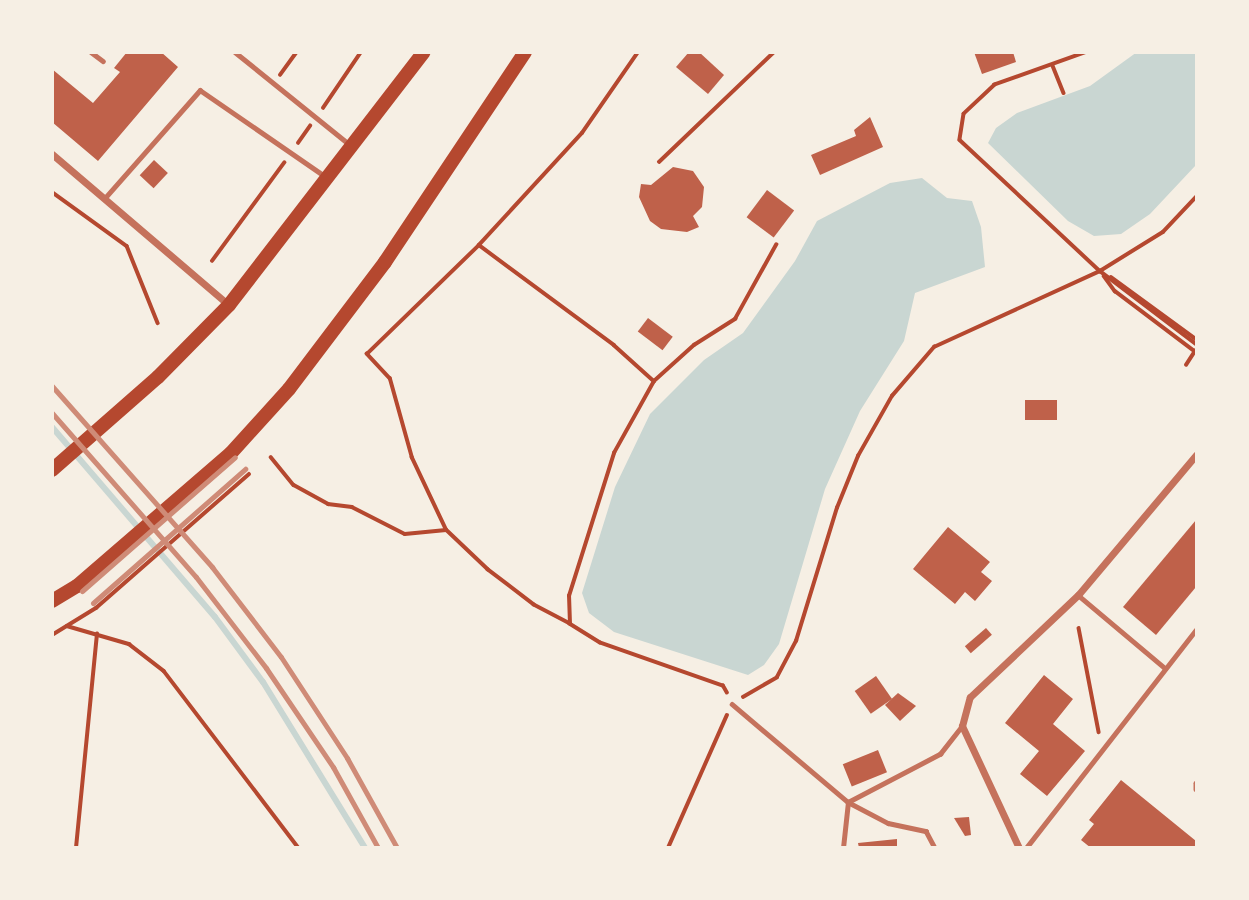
<!DOCTYPE html>
<html>
<head>
<meta charset="utf-8">
<style>
	body { margin:0 }
	#map { position:relative; width:1249px; height:900px; overflow:hidden; background:#f6efe4; font-family:"PT Serif",serif }
	div>[style] { position:absolute }
	[style*='--x'] { left:calc(var(--x)*1px); top:calc(var(--y)*1px); width:calc(var(--w)*1px); rotate:calc(var(--a)*1deg) }
	.water>* { inset:0; background:#c9d6d2 }
	.stream>* { height:6px; margin:-3px; padding:0 3px; transform-origin:3px; border-radius:3px; background:#c9d6d2 }
	.building>* { inset:0; background:#bf614a; transform-origin:0 0 }
	.path>* { height:3.5px; margin:-1.75px; padding:0 1.75px; transform-origin:1.75px; border-radius:1.75px; background:#b5482f }
	.service>* { height:4.5px; margin:-2.25px; padding:0 2.25px; transform-origin:2.25px; border-radius:2.25px; background:#c5725c }
	.minor>* { height:7px; margin:-3.5px; padding:0 3.5px; transform-origin:3.5px; border-radius:3.5px; background:#c5725c }
	.primary>* { height:14px; margin:-7px; padding:0 7px; transform-origin:7px; border-radius:7px; background:#b5482f }
	.rail>* { height:5px; margin:-2.5px; padding:0 2.5px; transform-origin:2.5px; border-radius:2.5px; background:#cf8b77 }
	span { translate:-50% -50%; white-space:nowrap; text-align:center; line-height:1.15; -webkit-text-stroke:7px #f6efe4; paint-order:stroke }
	.frame { position:absolute; inset:0; border:54px solid #f6efe4; pointer-events:none }
</style>
</head>
<body>
<div id="map">
	<div class="water">
		<i style="clip-path:polygon(1137px 52px,1196px 53px,1196px 165px,1150px 214px,1121px 234px,1094px 236px,1068px 221px,988px 143px,996px 128px,1017px 113px,1090px 86px)"></i>
		<i style="clip-path:polygon(922px 178px,947px 198px,972px 201px,981px 227px,985px 267px,915px 293px,904px 341px,860px 411px,825px 489px,779px 644px,764px 665px,748px 675px,614px 632px,589px 613px,582px 593px,615px 487px,650px 414px,704px 360px,743px 333px,795px 261px,817px 221px,890px 183px)"></i>
	</div>
	<div class="stream">
		<i style="--x:52;--y:427;--w:250;--a:49.4"></i>
		<i style="--x:215;--y:617;--w:81;--a:53.6"></i>
		<i style="--x:263;--y:682;--w:195;--a:58.4"></i>
	</div>
	<div class="building">
		<i style="clip-path:polygon(127px 52px,161px 52px,178px 67px,98px 161px,52px 122px,52px 69px,93px 103px,120px 72px,114px 68px)"></i>
		<i style="clip-path:polygon(689px 52px,699px 52px,724px 75px,708px 94px,676px 67px)"></i>
		<i style="clip-path:polygon(974px 52px,1013px 52px,1016px 62px,982px 74px)"></i>
		<i style="clip-path:polygon(870px 117px,883px 147px,820px 175px,811px 155px,856px 136px,854px 130px)"></i>
		<i style="left:154px;top:160px;width:19px;height:21px;rotate:43deg"></i>
		<i style="clip-path:polygon(673px 167px,693px 171px,704px 187px,702px 207px,693px 216px,699px 227px,687px 232px,661px 229px,650px 221px,639px 197px,641px 184px,651px 185px)"></i>
		<i style="left:767px;top:190px;width:34px;height:34px;rotate:37deg"></i>
		<i style="left:648px;top:318px;width:31px;height:17px;rotate:37deg"></i>
		<i style="left:1025px;top:400px;width:32px;height:20px"></i>
		<i style="clip-path:polygon(1196px 520px,1196px 587px,1156px 635px,1123px 607px)"></i>
		<i style="clip-path:polygon(948px 527px,990px 562px,981px 572px,992px 581px,975px 601px,965px 592px,955px 604px,913px 569px)"></i>
		<i style="left:986px;top:628px;width:9px;height:28px;rotate:49deg"></i>
		<i style="clip-path:polygon(1044px 675px,1073px 699px,1053px 724px,1085px 751px,1047px 796px,1020px 774px,1039px 751px,1005px 723px)"></i>
		<i style="left:876px;top:676px;width:28px;height:26px;rotate:55deg"></i>
		<i style="clip-path:polygon(898px 693px,916px 706px,900px 721px,885px 705px)"></i>
		<i style="left:878px;top:750px;width:24px;height:38px;rotate:68deg"></i>
		<i style="clip-path:polygon(1121px 780px,1196px 841px,1196px 848px,1091px 848px,1081px 840px,1094px 824px,1089px 820px)"></i>
		<i style="clip-path:polygon(969px 817px,971px 835px,965px 836px,954px 818px)"></i>
		<i style="clip-path:polygon(897px 839px,897px 848px,859px 848px,858px 843px)"></i>
	</div>
	<div class="path">
		<i style="--x:1087;--y:52;--w:98;--a:160.3"></i>
		<i style="--x:995;--y:85;--w:42;--a:136.9"></i>
		<i style="--x:964;--y:114;--w:26;--a:99"></i>
		<i style="--x:960;--y:140;--w:192;--a:43.1"></i>
		<i style="--x:1100;--y:271;--w:121;--a:37.2"></i>
		<i style="--x:1053;--y:66;--w:29;--a:68"></i>
		<i style="--x:280;--y:75;--w:29;--a:-54"></i>
		<i style="--x:323;--y:108;--w:68;--a:-55.8"></i>
		<i style="--x:298;--y:143;--w:21;--a:-55"></i>
		<i style="--x:659;--y:162;--w:159;--a:-43.7"></i>
		<i style="--x:52;--y:192;--w:92;--a:35.8"></i>
		<i style="--x:127;--y:246;--w:83;--a:68.1"></i>
		<i style="--x:479;--y:245;--w:168;--a:36.5"></i>
		<i style="--x:614;--y:345;--w:54;--a:42"></i>
		<i style="--x:212;--y:261;--w:122;--a:-53.7"></i>
		<i style="--x:1104;--y:276;--w:19;--a:54"></i>
		<i style="--x:1115;--y:291;--w:101;--a:37"></i>
		<i style="--x:1111;--y:277;--w:105;--a:36.1"></i>
		<i style="--x:1186;--y:365;--w:17;--a:-57"></i>
		<i style="--x:271;--y:457;--w:36;--a:51"></i>
		<i style="--x:294;--y:485;--w:39;--a:29"></i>
		<i style="--x:328;--y:504;--w:24;--a:7"></i>
		<i style="--x:352;--y:507;--w:59;--a:27"></i>
		<i style="--x:405;--y:534;--w:41;--a:-5.6"></i>
		<i style="--x:570;--y:624;--w:41;--a:-152.2"></i>
		<i style="--x:534;--y:605;--w:58;--a:-142.7"></i>
		<i style="--x:488;--y:570;--w:58;--a:-136.4"></i>
		<i style="--x:446;--y:530;--w:80;--a:-115.3"></i>
		<i style="--x:412;--y:458;--w:82;--a:-105.6"></i>
		<i style="--x:390;--y:379;--w:34;--a:-133"></i>
		<i style="--x:367;--y:354;--w:156;--a:-44.2"></i>
		<i style="--x:479;--y:245;--w:152;--a:-47.4"></i>
		<i style="--x:582;--y:133;--w:98;--a:-55.3"></i>
		<i style="--x:67;--y:626;--w:65;--a:16.2"></i>
		<i style="--x:129;--y:644;--w:44;--a:37.6"></i>
		<i style="--x:164;--y:671;--w:223;--a:52.7"></i>
		<i style="--x:1079;--y:628;--w:106;--a:79.1"></i>
		<i style="--x:52;--y:635;--w:52;--a:-31.5"></i>
		<i style="--x:96;--y:608;--w:203;--a:-41.2"></i>
		<i style="--x:727;--y:693;--w:8;--a:-120"></i>
		<i style="--x:723;--y:686;--w:130;--a:-160.7"></i>
		<i style="--x:600;--y:643;--w:36;--a:-148"></i>
		<i style="--x:570;--y:624;--w:28;--a:-92"></i>
		<i style="--x:569;--y:596;--w:150;--a:-72.5"></i>
		<i style="--x:614;--y:453;--w:82;--a:-60.9"></i>
		<i style="--x:654;--y:381;--w:54;--a:-42"></i>
		<i style="--x:694;--y:345;--w:49;--a:-32.4"></i>
		<i style="--x:735;--y:319;--w:85;--a:-61"></i>
		<i style="--x:743;--y:697;--w:39;--a:-30"></i>
		<i style="--x:777;--y:677;--w:41;--a:-62.2"></i>
		<i style="--x:796;--y:641;--w:139;--a:-72.9"></i>
		<i style="--x:837;--y:508;--w:56;--a:-68"></i>
		<i style="--x:858;--y:456;--w:69;--a:-60.5"></i>
		<i style="--x:892;--y:396;--w:65;--a:-49.4"></i>
		<i style="--x:934;--y:347;--w:183;--a:-24.6"></i>
		<i style="--x:1100;--y:271;--w:74;--a:-31.8"></i>
		<i style="--x:1163;--y:232;--w:48;--a:-46.7"></i>
		<i style="--x:76;--y:848;--w:215;--a:-84.4"></i>
		<i style="--x:668;--y:848;--w:145;--a:-66.1"></i>
	</div>
	<div class="service">
		<i style="--x:91;--y:52;--w:15;--a:37"></i>
		<i style="--x:235;--y:52;--w:146;--a:38.9"></i>
		<i style="--x:104;--y:199;--w:145;--a:-48.6"></i>
		<i style="--x:200;--y:90;--w:153;--a:34.6"></i>
		<i style="--x:1078;--y:595;--w:114;--a:40"></i>
		<i style="--x:732;--y:704;--w:152;--a:40.2"></i>
		<i style="--x:848;--y:802;--w:45;--a:27.7"></i>
		<i style="--x:888;--y:823;--w:39;--a:12"></i>
		<i style="--x:926;--y:831;--w:19;--a:62"></i>
		<i style="--x:1196;--y:783;--w:6;--a:90"></i>
		<i style="--x:843;--y:848;--w:46;--a:-83.8"></i>
		<i style="--x:848;--y:802;--w:104;--a:-27.6"></i>
		<i style="--x:940;--y:754;--w:34;--a:-52"></i>
		<i style="--x:1026;--y:848;--w:276;--a:-52.1"></i>
	</div>
	<div class="minor">
		<i style="--x:52;--y:154;--w:233;--a:40.5"></i>
		<i style="--x:1019;--y:848;--w:135;--a:-115"></i>
		<i style="--x:962;--y:726;--w:30;--a:-75"></i>
		<i style="--x:970;--y:697;--w:149;--a:-43.4"></i>
		<i style="--x:1078;--y:595;--w:183;--a:-49.9"></i>
	</div>
	<div class="primary">
		<i style="--x:52;--y:470;--w:141;--a:-41.3"></i>
		<i style="--x:158;--y:377;--w:101;--a:-45.4"></i>
		<i style="--x:229;--y:305;--w:319;--a:-52.4"></i>
		<i style="--x:52;--y:601;--w:29;--a:-31"></i>
		<i style="--x:77;--y:586;--w:203;--a:-40.8"></i>
		<i style="--x:231;--y:453;--w:86;--a:-47.8"></i>
		<i style="--x:289;--y:389;--w:159;--a:-52.9"></i>
		<i style="--x:385;--y:262;--w:252;--a:-56.3"></i>
	</div>
	<div class="rail">
		<i style="--x:52;--y:386;--w:242;--a:48.5"></i>
		<i style="--x:212;--y:567;--w:113;--a:52.5"></i>
		<i style="--x:281;--y:657;--w:121;--a:56.8"></i>
		<i style="--x:347;--y:758;--w:103;--a:60.9"></i>
		<i style="--x:52;--y:413;--w:218;--a:48.7"></i>
		<i style="--x:196;--y:577;--w:115;--a:52.4"></i>
		<i style="--x:266;--y:668;--w:120;--a:55.9"></i>
		<i style="--x:333;--y:767;--w:93;--a:60.9"></i>
		<i style="--x:82;--y:591;--w:203;--a:-41.2"></i>
		<i style="--x:93;--y:603;--w:203;--a:-41.4"></i>
	</div>
	<div class="frame"></div>
</div>
</body>
</html>
